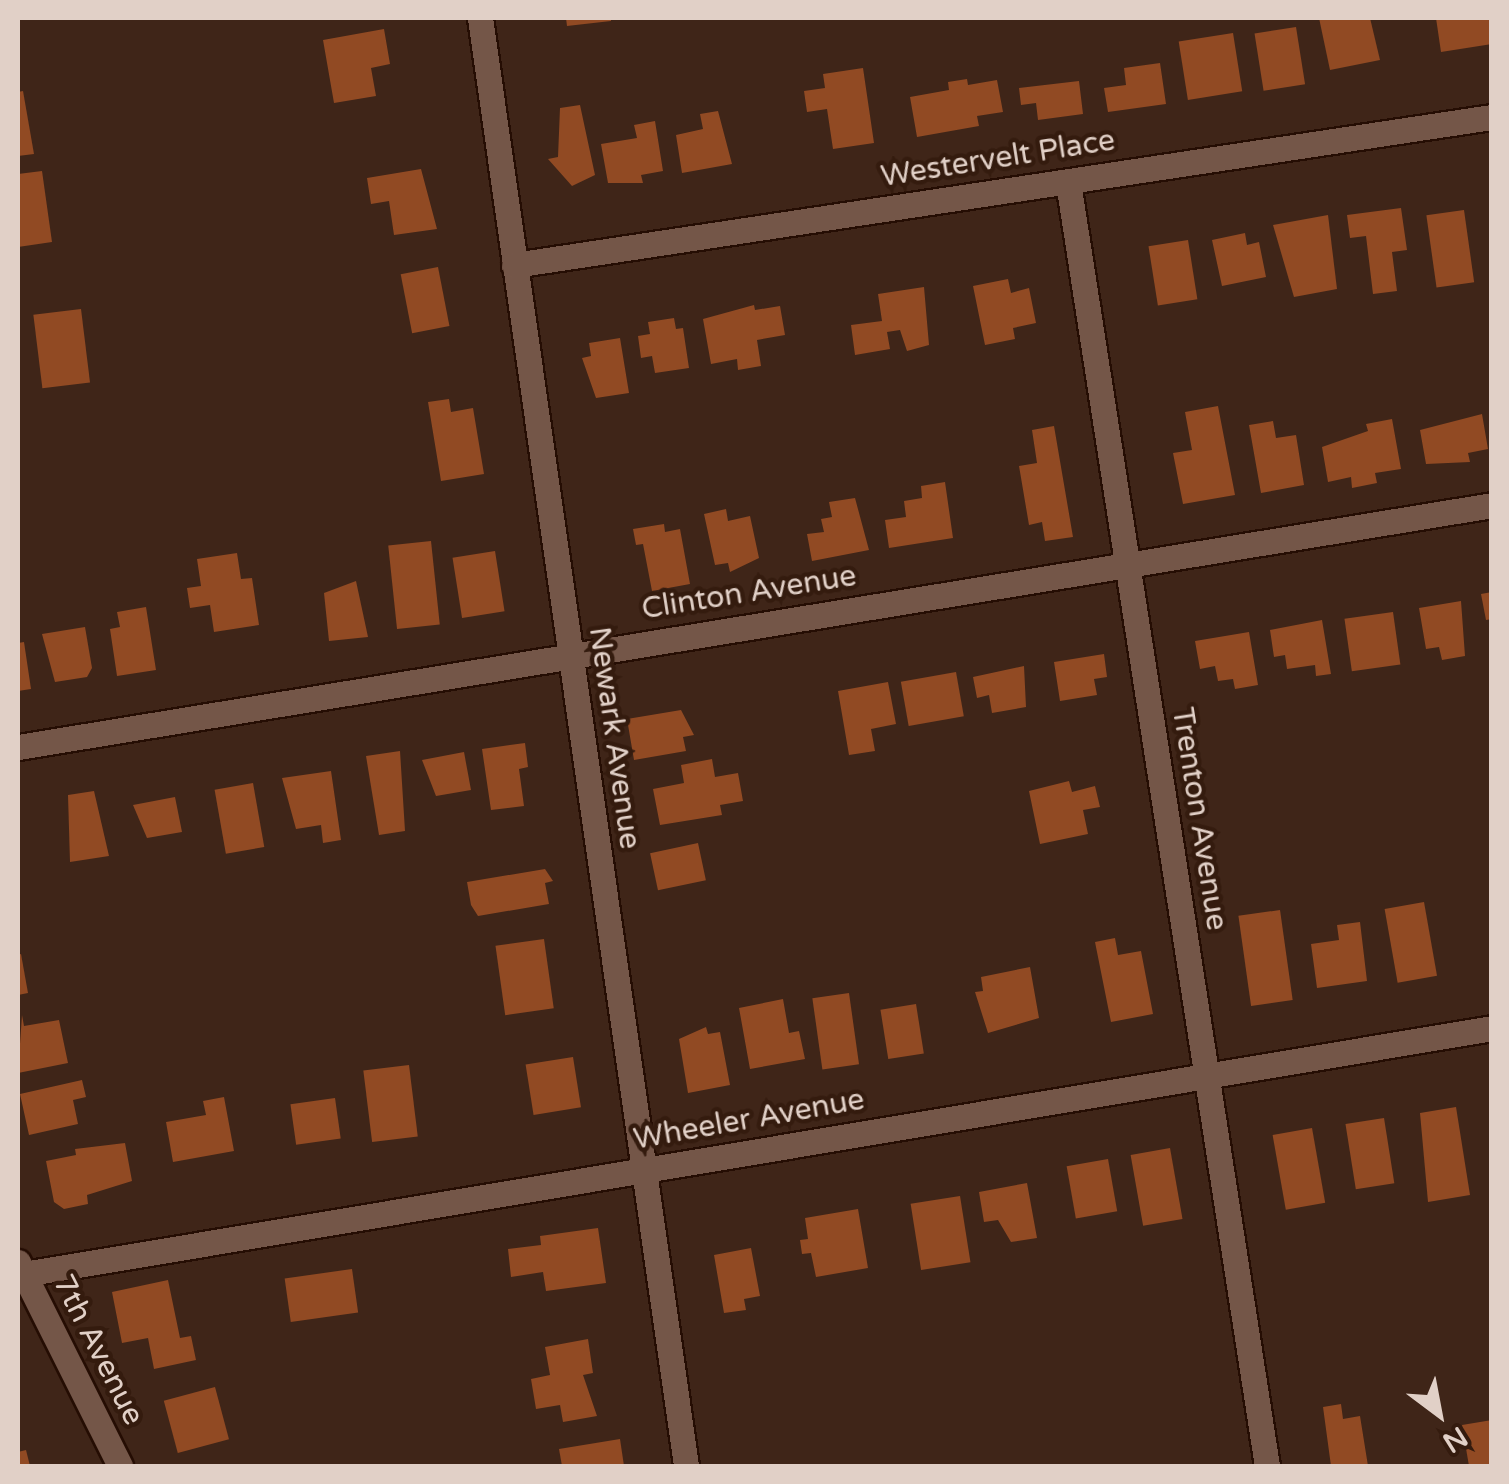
<!DOCTYPE html>
<html>
<head>
<meta charset="utf-8">
<style>
	body { margin:0 }
	#map { position:relative; width:1509px; height:1484px; overflow:hidden; background:#3f2518; font-family:"Varela Round",sans-serif }
	div>[style] { position:absolute }
	[style*='--x'] { left:calc(var(--x)*1px); top:calc(var(--y)*1px); width:calc(var(--w)*1px); rotate:calc(var(--a)*1deg) }
	.building>* { inset:0; background:#914a23; transform-origin:0 0 }
	.roads { filter:drop-shadow(2px 0 #250d03) drop-shadow(-2px 0 #250d03) drop-shadow(0 2px #250d03) drop-shadow(0 -2px #250d03) }
	.street>* { height:25px; margin:-12.5px; padding:0 12.5px; transform-origin:12.5px; border-radius:12.5px; background:#745648 }
	span { translate:-50% -50%; white-space:nowrap; text-align:center; line-height:1.15; -webkit-text-stroke:9px #341b0e; paint-order:stroke }
	.street-label { font-size:30px; color:#e1d0c7 }
	.frame { position:absolute; inset:0; border:20px solid #e1d0c7; pointer-events:none }
	.north { position:absolute; left:1389px; top:1364px; width:100px; height:100px; -webkit-text-stroke:8px #341b0e; paint-order:stroke; rotate:148deg; font-size:28px; font-weight:700; line-height:40px; text-align:center; color:#e1d0c7 }
	.north::after { content:''; display:block; margin:auto; width:35px; height:45px; background:#e1d0c7; clip-path:polygon(50% 0,100% 100%,50% 72%,0 100%) }
</style>
</head>
<body>
<div id="map">
	<div class="building">
		<i style="clip-path:polygon(566px 18px,611px 18px,611px 21px,567px 26px)"></i>
		<i style="clip-path:polygon(1319px 18px,1370px 18px,1380px 60px,1330px 70px)"></i>
		<i style="clip-path:polygon(1436px 18px,1492px 18px,1492px 44px,1441px 52px)"></i>
		<i style="left:1296px;top:27px;width:58px;height:42px;rotate:81deg"></i>
		<i style="clip-path:polygon(384px 29px,390px 64px,371px 68px,376px 96px,334px 103px,323px 40px)"></i>
		<i style="left:1233px;top:33px;width:59px;height:55px;rotate:81deg"></i>
		<i style="clip-path:polygon(1160px 63px,1166px 104px,1108px 112px,1104px 88px,1126px 85px,1124px 68px)"></i>
		<i style="clip-path:polygon(863px 68px,874px 143px,833px 149px,827px 109px,807px 112px,804px 91px,825px 88px,823px 74px)"></i>
		<i style="clip-path:polygon(967px 79px,968px 85px,997px 80px,1003px 112px,977px 116px,979px 126px,917px 137px,910px 97px,949px 90px,948px 82px)"></i>
		<i style="clip-path:polygon(1079px 81px,1083px 114px,1038px 120px,1036px 103px,1021px 105px,1019px 88px)"></i>
		<i style="clip-path:polygon(23px 91px,34px 154px,18px 156px,18px 92px)"></i>
		<i style="clip-path:polygon(580px 105px,595px 175px,572px 186px,548px 159px,558px 157px,560px 108px)"></i>
		<i style="clip-path:polygon(718px 111px,732px 164px,682px 173px,676px 135px,703px 129px,700px 114px)"></i>
		<i style="clip-path:polygon(655px 121px,663px 171px,641px 175px,643px 183px,608px 183px,601px 144px,637px 138px,634px 125px)"></i>
		<i style="clip-path:polygon(421px 169px,437px 229px,394px 235px,389px 201px,371px 204px,367px 178px)"></i>
		<i style="clip-path:polygon(42px 171px,52px 242px,18px 247px,18px 174px)"></i>
		<i style="clip-path:polygon(1401px 208px,1407px 250px,1392px 252px,1397px 291px,1373px 294px,1366px 236px,1350px 238px,1347px 215px)"></i>
		<i style="left:1464px;top:210px;width:73px;height:38px;rotate:82deg"></i>
		<i style="clip-path:polygon(1328px 215px,1337px 289px,1294px 297px,1273px 225px)"></i>
		<i style="clip-path:polygon(1245px 233px,1247px 245px,1259px 242px,1266px 277px,1222px 286px,1212px 240px)"></i>
		<i style="left:1188px;top:240px;width:60px;height:40px;rotate:81deg"></i>
		<i style="left:438px;top:267px;width:60px;height:38px;rotate:79deg"></i>
		<i style="clip-path:polygon(1008px 279px,1011px 293px,1029px 288px,1036px 323px,1013px 328px,1015px 339px,985px 345px,973px 286px)"></i>
		<i style="clip-path:polygon(924px 287px,929px 345px,907px 351px,900px 330px,887px 332px,890px 349px,855px 355px,851px 325px,882px 321px,878px 294px)"></i>
		<i style="clip-path:polygon(754px 305px,755px 310px,780px 306px,785px 335px,757px 340px,761px 366px,738px 370px,737px 359px,711px 364px,703px 319px)"></i>
		<i style="left:81px;top:309px;width:74px;height:48px;rotate:83deg"></i>
		<i style="clip-path:polygon(674px 318px,676px 329px,683px 328px,689px 368px,655px 373px,652px 356px,641px 358px,638px 336px,650px 334px,648px 322px)"></i>
		<i style="clip-path:polygon(620px 338px,629px 393px,596px 398px,582px 358px,591px 356px,589px 343px)"></i>
		<i style="clip-path:polygon(449px 399px,451px 412px,473px 408px,484px 474px,441px 481px,428px 402px)"></i>
		<i style="clip-path:polygon(1218px 406px,1235px 495px,1183px 504px,1173px 453px,1192px 450px,1185px 412px)"></i>
		<i style="clip-path:polygon(1482px 414px,1488px 449px,1468px 453px,1470px 462px,1426px 464px,1420px 430px)"></i>
		<i style="clip-path:polygon(1392px 419px,1401px 469px,1375px 473px,1377px 483px,1352px 488px,1351px 477px,1328px 482px,1322px 447px,1368px 431px,1366px 424px)"></i>
		<i style="clip-path:polygon(1273px 421px,1276px 438px,1296px 435px,1304px 485px,1261px 493px,1249px 425px)"></i>
		<i style="clip-path:polygon(1054px 426px,1073px 537px,1045px 541px,1042px 522px,1029px 525px,1019px 466px,1037px 463px,1032px 430px)"></i>
		<i style="clip-path:polygon(945px 482px,953px 538px,889px 548px,885px 520px,906px 517px,904px 501px,922px 498px,921px 486px)"></i>
		<i style="clip-path:polygon(855px 498px,869px 550px,812px 561px,807px 534px,824px 532px,821px 519px,832px 517px,829px 502px)"></i>
		<i style="clip-path:polygon(726px 509px,728px 521px,750px 516px,759px 558px,730px 572px,728px 563px,715px 565px,704px 514px)"></i>
		<i style="clip-path:polygon(664px 524px,665px 532px,680px 529px,690px 584px,652px 591px,643px 544px,636px 545px,633px 529px)"></i>
		<i style="left:431px;top:541px;width:84px;height:43px;rotate:84deg"></i>
		<i style="left:495px;top:551px;width:61px;height:43px;rotate:81deg"></i>
		<i style="clip-path:polygon(237px 553px,241px 579px,252px 578px,259px 625px,214px 632px,210px 605px,190px 608px,187px 588px,201px 586px,197px 559px)"></i>
		<i style="clip-path:polygon(356px 581px,368px 637px,329px 641px,324px 593px)"></i>
		<i style="clip-path:polygon(1492px 592px,1492px 619px,1486px 620px,1481px 594px)"></i>
		<i style="clip-path:polygon(1461px 601px,1465px 656px,1442px 660px,1439px 647px,1426px 649px,1419px 608px)"></i>
		<i style="clip-path:polygon(146px 607px,156px 670px,117px 676px,110px 629px,120px 627px,117px 612px)"></i>
		<i style="left:1393px;top:612px;width:53px;height:49px;rotate:82deg"></i>
		<i style="clip-path:polygon(1322px 620px,1331px 674px,1316px 676px,1315px 665px,1287px 669px,1285px 655px,1274px 657px,1270px 630px)"></i>
		<i style="clip-path:polygon(85px 627px,92px 668px,87px 677px,55px 682px,42px 634px)"></i>
		<i style="clip-path:polygon(1249px 632px,1258px 685px,1235px 689px,1233px 679px,1218px 681px,1215px 666px,1200px 669px,1195px 641px)"></i>
		<i style="clip-path:polygon(24px 642px,31px 689px,18px 691px,18px 643px)"></i>
		<i style="clip-path:polygon(1104px 654px,1107px 677px,1094px 679px,1097px 695px,1060px 701px,1054px 662px)"></i>
		<i style="clip-path:polygon(1024px 666px,1026px 707px,992px 713px,989px 695px,977px 698px,973px 677px)"></i>
		<i style="left:956px;top:672px;width:45px;height:56px;rotate:80deg"></i>
		<i style="clip-path:polygon(888px 682px,896px 724px,871px 729px,875px 751px,849px 755px,838px 691px)"></i>
		<i style="clip-path:polygon(681px 710px,694px 735px,683px 737px,686px 751px,634px 760px,627px 719px)"></i>
		<i style="clip-path:polygon(525px 743px,528px 767px,519px 769px,524px 806px,491px 810px,482px 749px)"></i>
		<i style="clip-path:polygon(400px 751px,405px 831px,379px 835px,366px 756px)"></i>
		<i style="clip-path:polygon(464px 752px,471px 790px,436px 796px,422px 760px)"></i>
		<i style="clip-path:polygon(712px 759px,715px 777px,738px 773px,743px 801px,720px 805px,722px 815px,660px 825px,653px 789px,684px 783px,681px 765px)"></i>
		<i style="clip-path:polygon(331px 771px,341px 840px,323px 843px,321px 825px,296px 829px,282px 778px)"></i>
		<i style="clip-path:polygon(1069px 781px,1072px 792px,1095px 786px,1100px 807px,1083px 810px,1088px 834px,1040px 844px,1029px 791px)"></i>
		<i style="left:253px;top:783px;width:65px;height:39px;rotate:80deg"></i>
		<i style="clip-path:polygon(94px 791px,109px 856px,70px 862px,68px 795px)"></i>
		<i style="clip-path:polygon(175px 797px,182px 832px,147px 838px,133px 805px)"></i>
		<i style="left:698px;top:843px;width:38px;height:49px;rotate:78deg"></i>
		<i style="clip-path:polygon(545px 869px,553px 881px,545px 883px,549px 904px,478px 916px,471px 905px,467px 882px)"></i>
		<i style="left:1424px;top:902px;width:75px;height:40px;rotate:80deg"></i>
		<i style="left:1280px;top:910px;width:91px;height:42px;rotate:82deg"></i>
		<i style="clip-path:polygon(1360px 922px,1367px 981px,1317px 988px,1311px 944px,1339px 940px,1337px 925px)"></i>
		<i style="clip-path:polygon(1115px 938px,1118px 955px,1141px 951px,1153px 1014px,1111px 1022px,1095px 942px)"></i>
		<i style="left:544px;top:939px;width:70px;height:49px;rotate:82deg"></i>
		<i style="clip-path:polygon(21px 954px,28px 993px,18px 995px,18px 955px)"></i>
		<i style="clip-path:polygon(1030px 967px,1039px 1018px,988px 1033px,975px 992px,983px 991px,981px 977px)"></i>
		<i style="left:849px;top:993px;width:72px;height:37px;rotate:82deg"></i>
		<i style="clip-path:polygon(783px 999px,789px 1033px,799px 1031px,805px 1059px,750px 1069px,739px 1008px)"></i>
		<i style="left:916px;top:1004px;width:50px;height:36px;rotate:81deg"></i>
		<i style="clip-path:polygon(22px 1015px,24px 1026px,59px 1020px,68px 1063px,18px 1073px)"></i>
		<i style="clip-path:polygon(706px 1027px,708px 1034px,720px 1032px,730px 1085px,688px 1093px,679px 1039px)"></i>
		<i style="left:573px;top:1057px;width:51px;height:48px;rotate:81deg"></i>
		<i style="left:409px;top:1065px;width:72px;height:46px;rotate:83deg"></i>
		<i style="clip-path:polygon(82px 1080px,86px 1097px,73px 1100px,78px 1124px,29px 1135px,20px 1094px)"></i>
		<i style="clip-path:polygon(224px 1097px,234px 1151px,173px 1162px,166px 1122px,206px 1115px,203px 1101px)"></i>
		<i style="left:335px;top:1098px;width:41px;height:45px;rotate:82deg"></i>
		<i style="clip-path:polygon(1456px 1107px,1470px 1195px,1428px 1202px,1420px 1113px)"></i>
		<i style="left:1384px;top:1118px;width:66px;height:39px;rotate:81deg"></i>
		<i style="left:1312px;top:1128px;width:76px;height:40px;rotate:80deg"></i>
		<i style="clip-path:polygon(125px 1143px,132px 1181px,87px 1195px,88px 1204px,64px 1209px,54px 1202px,46px 1161px,76px 1155px,75px 1149px)"></i>
		<i style="left:1170px;top:1148px;width:72px;height:40px;rotate:80deg"></i>
		<i style="left:1108px;top:1159px;width:53px;height:42px;rotate:80deg"></i>
		<i style="clip-path:polygon(1027px 1183px,1037px 1238px,1011px 1242px,998px 1220px,984px 1222px,979px 1192px)"></i>
		<i style="left:960px;top:1196px;width:67px;height:50px;rotate:81deg"></i>
		<i style="clip-path:polygon(858px 1209px,868px 1268px,816px 1277px,811px 1253px,802px 1254px,800px 1240px,808px 1239px,805px 1218px)"></i>
		<i style="clip-path:polygon(598px 1228px,606px 1283px,546px 1291px,543px 1272px,511px 1277px,508px 1249px,541px 1245px,540px 1236px)"></i>
		<i style="clip-path:polygon(751px 1248px,760px 1296px,744px 1299px,746px 1310px,724px 1313px,714px 1255px)"></i>
		<i style="left:352px;top:1269px;width:44px;height:68px;rotate:82deg"></i>
		<i style="clip-path:polygon(168px 1280px,180px 1338px,191px 1336px,196px 1360px,154px 1369px,148px 1338px,122px 1343px,112px 1292px)"></i>
		<i style="clip-path:polygon(588px 1339px,593px 1373px,583px 1375px,597px 1416px,563px 1422px,560px 1405px,536px 1409px,531px 1379px,550px 1375px,545px 1347px)"></i>
		<i style="left:215px;top:1387px;width:54px;height:53px;rotate:75deg"></i>
		<i style="clip-path:polygon(1341px 1404px,1343px 1419px,1360px 1416px,1368px 1466px,1331px 1466px,1323px 1407px)"></i>
		<i style="clip-path:polygon(1492px 1420px,1492px 1466px,1469px 1466px,1462px 1425px)"></i>
		<i style="clip-path:polygon(620px 1439px,624px 1466px,562px 1466px,559px 1449px)"></i>
		<i style="clip-path:polygon(26px 1450px,30px 1466px,18px 1466px,18px 1452px)"></i>
	</div>
	<div class="roads">
		<div class="street">
			<i style="--x:480;--y:18;--w:1463;--a:81.9"></i>
			<i style="--x:1068;--y:182;--w:1299;--a:81.19"></i>
			<i style="--x:514;--y:265;--w:989;--a:-8.61"></i>
			<i style="--x:18;--y:747;--w:1494;--a:-9.32"></i>
			<i style="--x:18;--y:1262;--w:228;--a:63.4"></i>
			<i style="--x:18;--y:1275;--w:1495;--a:-9.51"></i>
		</div>
	</div>
	<div class="street-label">
		<span style="left:998px;top:159px;rotate:-9deg">Westervelt Place</span>
		<span style="left:749px;top:593px;rotate:-9deg">Clinton Avenue</span>
		<span style="left:614px;top:738px;rotate:82deg">Newark Avenue</span>
		<span style="left:1199px;top:819px;rotate:81deg">Trenton Avenue</span>
		<span style="left:749px;top:1120px;rotate:-10deg">Wheeler Avenue</span>
		<span style="left:98px;top:1350px;rotate:63deg">7th Avenue</span>
	</div>
	<div class="frame"></div>
	<div class="north">N</div>
</div>
</body>
</html>
